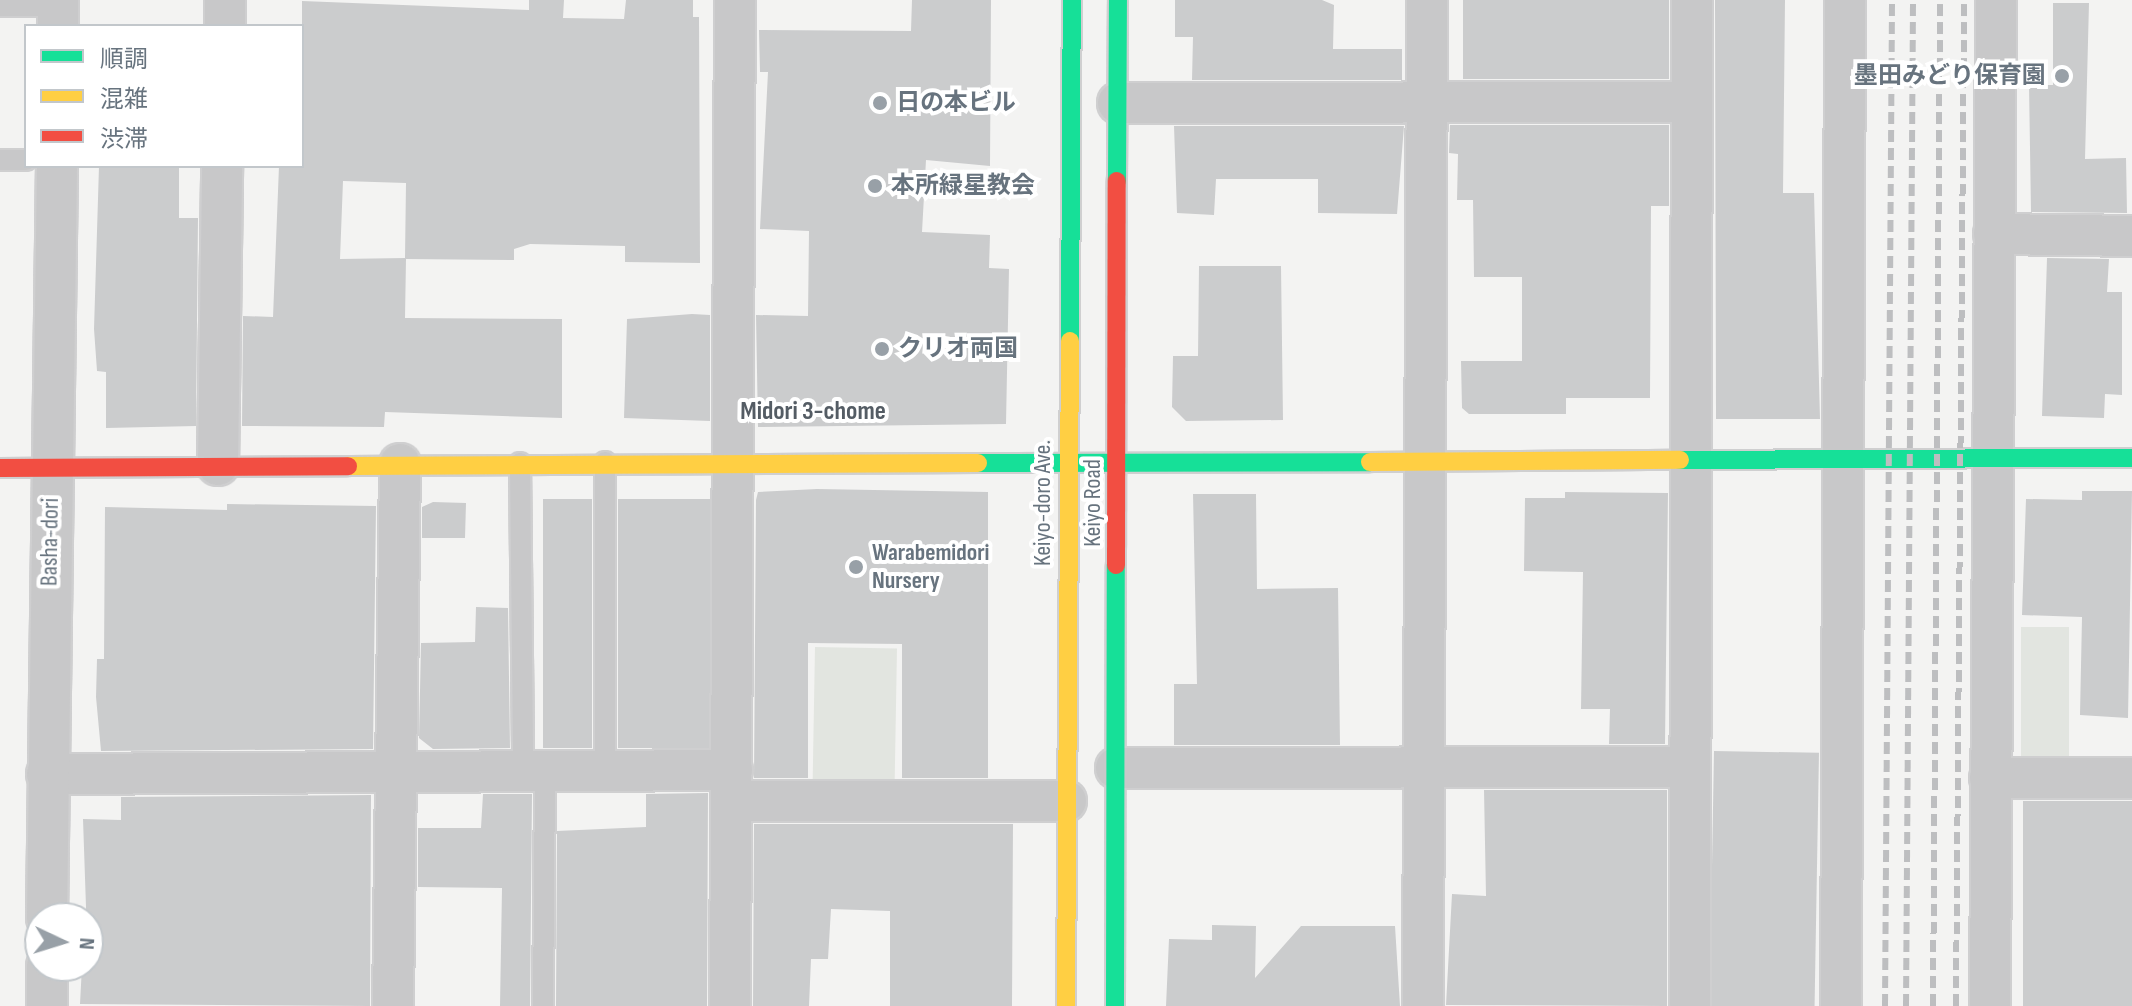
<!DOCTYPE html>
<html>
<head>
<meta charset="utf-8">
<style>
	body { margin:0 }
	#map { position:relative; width:2132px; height:1006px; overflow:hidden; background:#f3f3f2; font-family:"Sofia Sans Condensed","Noto Sans JP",sans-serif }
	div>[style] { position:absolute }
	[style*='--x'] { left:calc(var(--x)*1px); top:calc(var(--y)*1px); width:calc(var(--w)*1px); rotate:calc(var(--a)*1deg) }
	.green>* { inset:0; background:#e2e5e0; transform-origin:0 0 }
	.building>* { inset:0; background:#cbcccd; transform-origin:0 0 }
	.roads { filter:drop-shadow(2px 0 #cfcfd0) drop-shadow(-2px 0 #cfcfd0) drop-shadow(0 2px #cfcfd0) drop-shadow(0 -2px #cfcfd0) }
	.lane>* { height:20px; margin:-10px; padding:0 10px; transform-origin:10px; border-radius:10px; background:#c8c8c9 }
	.street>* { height:40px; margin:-20px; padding:0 20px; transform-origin:20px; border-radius:20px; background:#c8c8c9 }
	.fast>* { height:18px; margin:-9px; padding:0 9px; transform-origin:9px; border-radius:9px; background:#16e098 }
	.slow>* { height:18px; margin:-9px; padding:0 9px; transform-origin:9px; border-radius:9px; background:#ffcf43 }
	.jam>* { height:18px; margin:-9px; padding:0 9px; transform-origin:9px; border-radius:9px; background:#f24e42 }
	.rail>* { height:6px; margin-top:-3px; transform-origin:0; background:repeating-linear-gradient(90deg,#bdbec0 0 12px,transparent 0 18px) }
	.dots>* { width:22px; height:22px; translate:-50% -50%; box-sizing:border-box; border:4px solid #fff; border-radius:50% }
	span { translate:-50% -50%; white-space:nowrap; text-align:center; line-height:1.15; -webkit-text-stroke:8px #fff; paint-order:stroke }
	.poi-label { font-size:24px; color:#67737e; font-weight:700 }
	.right { translate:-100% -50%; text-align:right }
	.left { translate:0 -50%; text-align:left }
	.street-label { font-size:24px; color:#67737e }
	.neighbourhood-label { font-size:26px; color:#545c64; font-weight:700 }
	.legend { position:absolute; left:24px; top:24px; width:280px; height:144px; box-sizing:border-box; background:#fff; border:2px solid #c2c7cb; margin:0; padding:10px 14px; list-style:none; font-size:24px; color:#67737e }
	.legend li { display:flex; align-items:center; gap:16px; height:40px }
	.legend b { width:40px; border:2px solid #c2c7cb }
	.north { position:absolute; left:24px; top:902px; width:80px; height:80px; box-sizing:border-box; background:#fff; border:2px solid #c2c7cb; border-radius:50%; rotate:94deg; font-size:22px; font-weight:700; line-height:32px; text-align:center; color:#67737e }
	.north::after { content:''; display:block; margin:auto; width:28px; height:36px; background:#98a0a7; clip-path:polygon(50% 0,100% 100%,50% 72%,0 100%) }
</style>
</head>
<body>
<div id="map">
	<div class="green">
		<i style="left:2021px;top:627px;width:48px;height:133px"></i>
		<i style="left:815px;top:647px;width:82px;height:145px;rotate:1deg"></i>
	</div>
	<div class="building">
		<i style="clip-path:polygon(evenodd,529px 0,564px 0,563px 18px,624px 19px,626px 0,693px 0,693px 17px,699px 17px,700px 263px,625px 262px,625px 246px,530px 244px,514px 249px,514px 260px,406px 259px,405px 318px,562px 319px,562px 418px,385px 412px,384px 427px,242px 426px,243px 316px,273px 317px,279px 166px,302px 166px,302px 1px,529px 10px,529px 0,343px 181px,406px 183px,405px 258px,340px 259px,343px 181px)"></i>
		<i style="clip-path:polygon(912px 0,991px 0,990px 166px,926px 160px,922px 232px,990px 235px,989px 268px,1009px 269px,1006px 424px,758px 427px,756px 315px,808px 316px,809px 231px,760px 229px,768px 72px,760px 72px,759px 30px,911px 31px)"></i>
		<i style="clip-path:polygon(1175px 0,1322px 0,1334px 5px,1333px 49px,1402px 49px,1402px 80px,1192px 80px,1193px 37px,1175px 37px)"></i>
		<i style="left:1463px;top:0;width:206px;height:79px"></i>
		<i style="clip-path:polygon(1715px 0,1785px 0,1783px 193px,1814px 193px,1820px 419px,1716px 419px)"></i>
		<i style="clip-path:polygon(2053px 3px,2089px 3px,2085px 159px,2126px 158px,2127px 213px,2031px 212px,2029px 85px,2053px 85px)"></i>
		<i style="clip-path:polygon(1450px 125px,1669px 125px,1669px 206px,1651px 206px,1650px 398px,1566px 398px,1566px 414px,1469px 414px,1462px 408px,1461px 361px,1522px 361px,1522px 277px,1474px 277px,1473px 200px,1457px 200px,1458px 154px,1449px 153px)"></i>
		<i style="clip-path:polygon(1174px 126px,1404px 126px,1397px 214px,1318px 213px,1318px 179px,1216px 179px,1214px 215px,1177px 213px)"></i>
		<i style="clip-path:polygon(99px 166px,179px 166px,179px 218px,198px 218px,196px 426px,106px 428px,106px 372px,97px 371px,94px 329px)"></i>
		<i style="clip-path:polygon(2047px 258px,2109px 259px,2107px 292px,2122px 292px,2122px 395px,2105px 394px,2104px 418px,2042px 416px)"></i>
		<i style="clip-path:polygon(1199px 266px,1281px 266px,1283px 420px,1186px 421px,1172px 407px,1173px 356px,1198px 356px)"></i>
		<i style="clip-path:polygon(692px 314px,710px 315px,710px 421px,624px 418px,627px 319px)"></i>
		<i style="clip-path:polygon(817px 489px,988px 492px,988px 778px,902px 778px,902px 644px,808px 643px,808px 778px,754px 778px,756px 500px,758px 492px)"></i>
		<i style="clip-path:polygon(2082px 491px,2132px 491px,2128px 718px,2080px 715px,2082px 617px,2022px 615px,2026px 499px,2082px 500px)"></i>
		<i style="clip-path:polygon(1565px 492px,1668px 493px,1665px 744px,1609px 744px,1610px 709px,1581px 709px,1583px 572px,1524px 571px,1525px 498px,1565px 498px)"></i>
		<i style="clip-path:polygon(1193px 494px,1256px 494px,1257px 589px,1338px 588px,1340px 745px,1174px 745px,1174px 684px,1197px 684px)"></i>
		<i style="left:592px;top:499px;width:249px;height:49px;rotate:90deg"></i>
		<i style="left:618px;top:499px;width:92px;height:249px"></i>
		<i style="clip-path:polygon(433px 502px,466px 503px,465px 538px,422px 538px,422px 507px)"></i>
		<i style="clip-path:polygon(227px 504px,376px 506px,373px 749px,101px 751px,96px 697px,97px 659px,104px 659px,105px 507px,227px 510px)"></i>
		<i style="clip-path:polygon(476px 607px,508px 608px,510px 748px,433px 749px,419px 738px,421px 643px,475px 642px)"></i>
		<i style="left:1714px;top:751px;width:105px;height:255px;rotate:1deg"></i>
		<i style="clip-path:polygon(1484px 790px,1667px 790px,1667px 1006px,1446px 1005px,1452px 894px,1486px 896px)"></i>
		<i style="clip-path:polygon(708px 793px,707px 1006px,556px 1006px,557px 831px,646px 827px,646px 794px)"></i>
		<i style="clip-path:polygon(483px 794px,532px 794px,530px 1006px,500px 1006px,502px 888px,418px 887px,418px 828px,481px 828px)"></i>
		<i style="clip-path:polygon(371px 795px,370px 1006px,80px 1004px,82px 966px,88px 966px,83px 819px,121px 820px,121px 797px)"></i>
		<i style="left:2023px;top:801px;width:109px;height:205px"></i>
		<i style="clip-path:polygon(754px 824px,1013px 824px,1012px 1006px,890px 1006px,890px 911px,831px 909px,828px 959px,811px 959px,809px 1006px,753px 1006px)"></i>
		<i style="clip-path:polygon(1212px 925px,1256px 926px,1255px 978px,1301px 926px,1395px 926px,1400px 1006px,1166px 1006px,1169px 939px,1212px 940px)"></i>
	</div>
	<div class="roads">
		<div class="lane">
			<i style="--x:0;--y:6;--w:58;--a:0"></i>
			<i style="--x:0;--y:160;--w:26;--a:0"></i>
			<i style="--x:520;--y:463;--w:308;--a:89.4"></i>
			<i style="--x:605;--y:770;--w:308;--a:-90"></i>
			<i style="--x:543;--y:1006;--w:236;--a:-89.5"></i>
		</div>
		<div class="street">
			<i style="--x:58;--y:26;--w:26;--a:-90"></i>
			<i style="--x:225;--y:26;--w:26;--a:-90"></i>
			<i style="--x:1118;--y:103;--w:574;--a:-0.1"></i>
			<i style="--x:1994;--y:234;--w:138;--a:0.8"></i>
			<i style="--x:218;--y:465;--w:299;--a:-89.2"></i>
			<i style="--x:1116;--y:768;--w:573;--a:-0.1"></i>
			<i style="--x:47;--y:774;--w:685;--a:-0.33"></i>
			<i style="--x:1990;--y:778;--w:142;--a:0"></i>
			<i style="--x:731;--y:801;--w:335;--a:0"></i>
			<i style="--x:47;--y:918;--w:752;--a:-89.24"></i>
			<i style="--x:47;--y:1006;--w:40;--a:-90"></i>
			<i style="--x:393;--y:1006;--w:542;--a:-89.26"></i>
			<i style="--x:730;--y:1006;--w:1006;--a:-89.72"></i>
			<i style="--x:1423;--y:1006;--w:1006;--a:-89.77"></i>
			<i style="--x:1690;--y:1006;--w:1006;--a:-89.89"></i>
			<i style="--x:1841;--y:1006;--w:1006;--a:-89.77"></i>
			<i style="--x:1990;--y:1006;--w:1006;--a:-89.66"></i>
		</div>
		<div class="fast">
			<i style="--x:1117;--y:181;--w:181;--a:-89.7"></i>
			<i style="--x:1070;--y:341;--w:341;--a:-89.7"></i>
			<i style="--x:1680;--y:460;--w:452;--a:-0.3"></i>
			<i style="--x:978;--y:463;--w:392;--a:-0.1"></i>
			<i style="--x:1115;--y:1006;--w:441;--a:-89.9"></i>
		</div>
		<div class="slow">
			<i style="--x:1370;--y:462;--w:310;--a:-0.4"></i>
			<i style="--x:348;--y:466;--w:630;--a:-0.27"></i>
			<i style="--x:1066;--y:1006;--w:665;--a:-89.66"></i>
		</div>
		<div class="jam">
			<i style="--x:0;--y:468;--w:348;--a:-0.3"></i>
			<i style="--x:1116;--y:565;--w:384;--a:-89.9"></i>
		</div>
	</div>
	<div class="rail">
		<i style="--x:1885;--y:1006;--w:1006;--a:-89.6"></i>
		<i style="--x:1906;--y:1006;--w:1006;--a:-89.6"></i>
		<i style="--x:1933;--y:1006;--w:1006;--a:-89.6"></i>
		<i style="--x:1956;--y:1006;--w:1006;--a:-89.54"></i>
	</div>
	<div class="dots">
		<i style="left:2062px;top:76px;background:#98a0a7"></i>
		<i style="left:880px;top:103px;background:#98a0a7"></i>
		<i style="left:875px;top:186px;background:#98a0a7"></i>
		<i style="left:882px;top:349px;background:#98a0a7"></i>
		<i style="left:856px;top:567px;background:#98a0a7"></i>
	</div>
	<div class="poi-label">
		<span class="right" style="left:2046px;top:76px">墨田みどり保育園</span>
		<span class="left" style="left:896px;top:103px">日の本ビル</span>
		<span class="left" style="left:891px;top:186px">本所緑星教会</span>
		<span class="left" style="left:898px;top:349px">クリオ両国</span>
		<span class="left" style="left:872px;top:567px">Warabemidori<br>Nursery</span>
	</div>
	<div class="street-label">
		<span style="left:1043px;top:503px;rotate:-90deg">Keiyo-doro Ave.</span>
		<span style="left:1093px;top:503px;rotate:-90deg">Keiyo Road</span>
		<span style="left:50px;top:542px;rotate:-89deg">Basha-dori</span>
	</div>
	<div class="neighbourhood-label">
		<span style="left:813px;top:412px">Midori 3-chome</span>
	</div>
	<ul class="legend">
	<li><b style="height:10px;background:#16e098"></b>順調</li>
	<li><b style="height:10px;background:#ffcf43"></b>混雑</li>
	<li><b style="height:10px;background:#f24e42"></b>渋滞</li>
	</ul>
	<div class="north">N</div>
</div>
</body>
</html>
